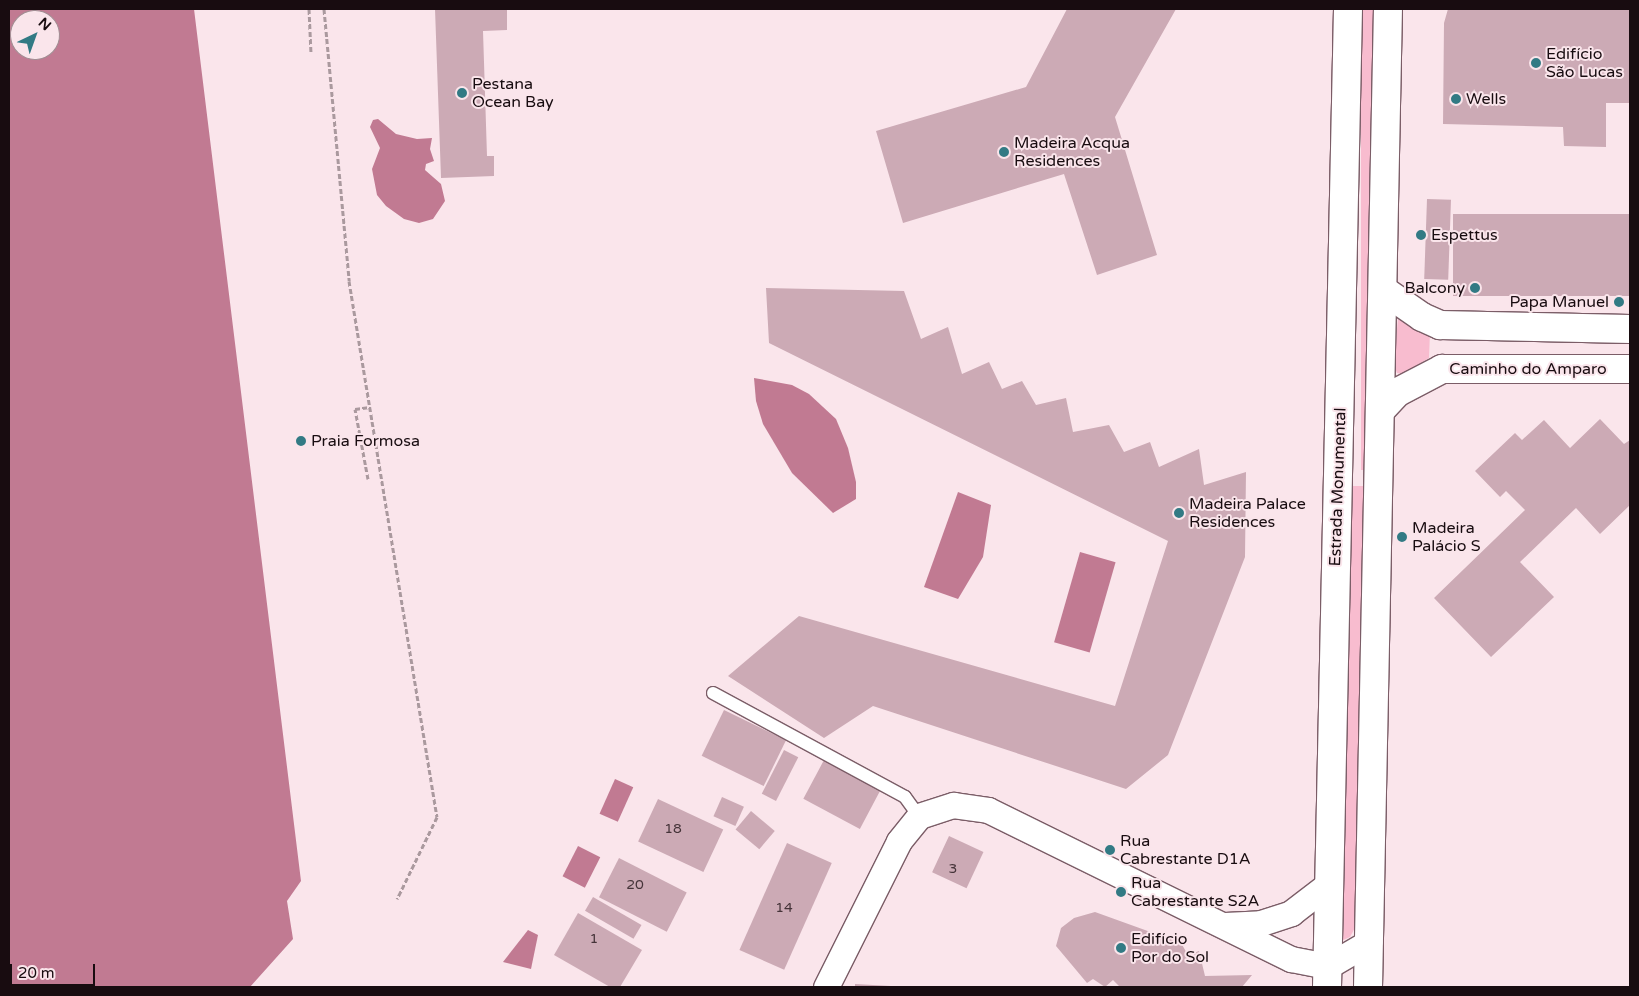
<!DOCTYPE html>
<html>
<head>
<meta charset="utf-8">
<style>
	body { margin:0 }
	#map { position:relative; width:1639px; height:996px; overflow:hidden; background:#fae5eb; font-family:"Varela Round",sans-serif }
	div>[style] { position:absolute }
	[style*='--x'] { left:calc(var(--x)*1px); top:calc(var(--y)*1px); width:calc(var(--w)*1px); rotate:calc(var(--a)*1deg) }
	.green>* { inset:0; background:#f8bccf; transform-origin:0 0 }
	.water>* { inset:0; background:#c17a92; transform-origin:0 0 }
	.building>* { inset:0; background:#ccaab5; transform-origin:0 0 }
	.path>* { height:3px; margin-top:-1.5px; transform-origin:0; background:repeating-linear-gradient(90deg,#aa999e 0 5px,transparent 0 7.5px) }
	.roads { filter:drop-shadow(1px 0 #7b5d67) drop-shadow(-1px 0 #7b5d67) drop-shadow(0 1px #7b5d67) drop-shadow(0 -1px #7b5d67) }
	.lane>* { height:12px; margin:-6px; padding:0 6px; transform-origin:6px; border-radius:6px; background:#fff }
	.street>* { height:25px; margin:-12.5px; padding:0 12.5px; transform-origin:12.5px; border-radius:12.5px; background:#fff }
	.secondary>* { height:28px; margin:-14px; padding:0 14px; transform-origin:14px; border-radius:14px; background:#fff }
	.dots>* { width:14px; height:14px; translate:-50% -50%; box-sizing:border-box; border:2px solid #fae5eb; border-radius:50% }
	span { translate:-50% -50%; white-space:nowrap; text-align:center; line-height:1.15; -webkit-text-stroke:4px #fae5eb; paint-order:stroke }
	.number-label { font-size:14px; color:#453439 }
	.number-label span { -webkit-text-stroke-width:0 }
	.poi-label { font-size:16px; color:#180c10 }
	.left { translate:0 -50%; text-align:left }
	.right { translate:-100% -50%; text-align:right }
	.street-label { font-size:16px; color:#180c10 }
	.frame { position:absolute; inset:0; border:10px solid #180c10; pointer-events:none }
	.north { position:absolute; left:10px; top:10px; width:50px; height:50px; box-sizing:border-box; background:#fae5eb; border:1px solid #a08e93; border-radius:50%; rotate:42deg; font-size:14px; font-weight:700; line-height:20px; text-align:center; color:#180c10 }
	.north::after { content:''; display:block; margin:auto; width:18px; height:22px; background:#327a84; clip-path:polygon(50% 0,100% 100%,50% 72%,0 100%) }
	.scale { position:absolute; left:10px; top:964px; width:85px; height:22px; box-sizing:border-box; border:2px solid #180c10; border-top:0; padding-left:6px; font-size:15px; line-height:18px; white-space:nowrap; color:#180c10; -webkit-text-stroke:4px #fae5eb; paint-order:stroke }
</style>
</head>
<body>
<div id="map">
	<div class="green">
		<i style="left:1361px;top:9px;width:14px;height:461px"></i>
		<i style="clip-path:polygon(1398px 318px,1404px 318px,1430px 332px,1429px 358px,1403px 374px,1397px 373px,1394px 365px)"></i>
		<i style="clip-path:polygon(1351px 486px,1366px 486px,1356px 926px,1350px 937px,1341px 941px)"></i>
	</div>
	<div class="water">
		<i style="clip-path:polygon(evenodd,9px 9px,194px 9px,301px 881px,287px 901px,293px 939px,250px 987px,9px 987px,9px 9px,20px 20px,50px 20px,50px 50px,20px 50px,20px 20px)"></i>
		<i style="clip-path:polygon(378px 119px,396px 134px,417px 139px,432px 138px,430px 149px,434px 161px,426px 164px,425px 170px,441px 184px,445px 201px,433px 219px,419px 223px,404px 219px,386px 206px,377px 195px,372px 169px,380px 148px,370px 127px,373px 120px)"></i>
		<i style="clip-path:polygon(754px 378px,792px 385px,809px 394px,836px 419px,848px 448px,856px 482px,856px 499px,833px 513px,792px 473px,763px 424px,756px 401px)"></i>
		<i style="clip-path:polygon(958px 492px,991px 505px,983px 557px,958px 599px,924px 587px)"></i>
		<i style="left:1080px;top:552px;width:37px;height:94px;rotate:16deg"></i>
		<i style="left:615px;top:779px;width:20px;height:38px;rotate:24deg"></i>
		<i style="left:578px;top:846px;width:25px;height:34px;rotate:27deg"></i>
		<i style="clip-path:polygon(528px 930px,538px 935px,531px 969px,503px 962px)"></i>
	</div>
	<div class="building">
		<i style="clip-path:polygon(435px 9px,507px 9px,507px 30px,483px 31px,487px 156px,494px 156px,494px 176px,441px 178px)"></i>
		<i style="clip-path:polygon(1067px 9px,1176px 9px,1115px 117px,1157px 255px,1097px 275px,1064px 174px,903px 223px,876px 131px,1026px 87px)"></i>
		<i style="clip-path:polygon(1448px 9px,1630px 9px,1629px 103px,1606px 103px,1606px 147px,1564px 146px,1563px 127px,1443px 124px,1444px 23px)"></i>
		<i style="left:1427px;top:199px;width:24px;height:80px;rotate:2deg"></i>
		<i style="left:1453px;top:214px;width:177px;height:82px"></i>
		<i style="clip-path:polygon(766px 288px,904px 291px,921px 339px,948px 327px,962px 374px,989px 362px,1002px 389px,1022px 381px,1036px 405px,1066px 398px,1073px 432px,1109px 425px,1124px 452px,1150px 442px,1159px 467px,1199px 449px,1204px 485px,1246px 472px,1245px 557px,1168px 755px,1126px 789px,873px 706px,824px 738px,728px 676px,799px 616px,1115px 706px,1168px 541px,769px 343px)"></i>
		<i style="clip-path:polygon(1600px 419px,1624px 444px,1630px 440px,1630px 505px,1600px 534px,1576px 508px,1520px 562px,1554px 597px,1491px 657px,1434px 598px,1525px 510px,1506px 491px,1500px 497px,1475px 471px,1515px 433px,1522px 440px,1544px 420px,1570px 448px)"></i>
		<i style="left:724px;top:710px;width:69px;height:51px;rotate:26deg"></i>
		<i style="left:784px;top:750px;width:16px;height:49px;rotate:27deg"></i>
		<i style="left:824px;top:760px;width:64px;height:44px;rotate:28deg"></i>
		<i style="left:722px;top:797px;width:24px;height:21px;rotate:24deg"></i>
		<i style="left:658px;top:799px;width:72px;height:47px;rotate:25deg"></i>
		<i style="left:751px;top:811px;width:31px;height:24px;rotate:40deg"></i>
		<i style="left:949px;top:836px;width:38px;height:40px;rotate:25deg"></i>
		<i style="left:787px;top:843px;width:49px;height:117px;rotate:24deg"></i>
		<i style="left:619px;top:858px;width:76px;height:44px;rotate:27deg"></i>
		<i style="left:593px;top:897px;width:56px;height:16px;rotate:30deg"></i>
		<i style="clip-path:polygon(1095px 912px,1181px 943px,1188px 955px,1199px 951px,1205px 976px,1252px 975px,1242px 987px,1120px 987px,1113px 980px,1105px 987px,1093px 979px,1087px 983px,1056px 946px,1061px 928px,1074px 918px)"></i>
		<i style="clip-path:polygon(578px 913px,642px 950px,620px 987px,610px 987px,554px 955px)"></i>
		<i style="clip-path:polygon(855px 984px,891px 986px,891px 987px,855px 987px)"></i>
	</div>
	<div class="path">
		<i style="--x:309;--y:9;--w:44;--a:87.4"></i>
		<i style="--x:324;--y:9;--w:273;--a:84.7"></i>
		<i style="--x:349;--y:281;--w:543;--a:80.68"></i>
		<i style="--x:437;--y:817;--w:91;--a:116"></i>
		<i style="--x:368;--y:479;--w:71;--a:-100.5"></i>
		<i style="--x:355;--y:409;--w:15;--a:-8"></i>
	</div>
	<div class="roads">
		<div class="lane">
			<i style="--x:713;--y:693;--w:218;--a:28.4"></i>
			<i style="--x:905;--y:797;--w:24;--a:54"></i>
		</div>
		<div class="street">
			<i style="--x:1225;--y:925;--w:36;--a:-3"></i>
			<i style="--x:1261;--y:923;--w:32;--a:-18"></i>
			<i style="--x:1291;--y:913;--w:49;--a:-37.6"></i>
			<i style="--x:826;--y:987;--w:163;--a:-63.4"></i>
			<i style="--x:899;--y:841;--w:32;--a:-51"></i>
			<i style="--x:919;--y:816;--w:36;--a:-18"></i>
			<i style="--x:953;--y:805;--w:35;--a:8"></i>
			<i style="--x:988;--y:810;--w:338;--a:26.2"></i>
			<i style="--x:1291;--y:959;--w:38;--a:11"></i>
			<i style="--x:1328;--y:966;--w:48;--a:-30.3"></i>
		</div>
		<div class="secondary">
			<i style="--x:1383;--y:290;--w:47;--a:34.7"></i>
			<i style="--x:1422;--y:317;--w:20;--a:24"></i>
			<i style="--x:1440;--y:325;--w:190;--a:1.2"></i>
			<i style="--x:1380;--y:411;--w:26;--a:-47"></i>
			<i style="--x:1398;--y:392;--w:50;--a:-27.6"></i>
			<i style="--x:1442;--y:369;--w:188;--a:0"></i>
			<i style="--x:1327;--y:987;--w:978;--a:-88.77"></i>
			<i style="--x:1368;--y:987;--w:978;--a:-88.83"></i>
		</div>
	</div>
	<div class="dots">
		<i style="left:1536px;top:63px;background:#327a84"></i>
		<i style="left:462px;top:93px;background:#327a84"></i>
		<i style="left:1456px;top:99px;background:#327a84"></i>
		<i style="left:1004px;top:152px;background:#327a84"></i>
		<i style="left:1421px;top:235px;background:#327a84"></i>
		<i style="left:1475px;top:288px;background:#327a84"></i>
		<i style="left:1619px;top:302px;background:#327a84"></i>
		<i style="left:301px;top:441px;background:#327a84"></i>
		<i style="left:1179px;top:513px;background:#327a84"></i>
		<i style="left:1402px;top:537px;background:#327a84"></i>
		<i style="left:1110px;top:850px;background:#327a84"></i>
		<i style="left:1121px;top:892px;background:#327a84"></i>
		<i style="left:1121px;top:948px;background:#327a84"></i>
	</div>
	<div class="number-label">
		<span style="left:673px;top:829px">18</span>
		<span style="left:953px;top:869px">3</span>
		<span style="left:635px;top:885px">20</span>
		<span style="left:784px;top:908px">14</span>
		<span style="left:594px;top:939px">1</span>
	</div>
	<div class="poi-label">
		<span class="left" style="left:1546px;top:63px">Edifício<br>São Lucas</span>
		<span class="left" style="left:472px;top:93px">Pestana<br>Ocean Bay</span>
		<span class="left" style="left:1466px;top:99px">Wells</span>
		<span class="left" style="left:1014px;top:152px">Madeira Acqua<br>Residences</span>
		<span class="left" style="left:1431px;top:235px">Espettus</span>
		<span class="right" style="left:1465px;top:288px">Balcony</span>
		<span class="right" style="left:1609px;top:302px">Papa Manuel</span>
		<span class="left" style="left:311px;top:441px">Praia Formosa</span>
		<span class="left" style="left:1189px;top:513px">Madeira Palace<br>Residences</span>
		<span class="left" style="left:1412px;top:537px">Madeira<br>Palácio S</span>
		<span class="left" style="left:1120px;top:850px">Rua<br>Cabrestante D1A</span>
		<span class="left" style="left:1131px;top:892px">Rua<br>Cabrestante S2A</span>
		<span class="left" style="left:1131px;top:948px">Edifício<br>Por do Sol</span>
	</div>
	<div class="street-label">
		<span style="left:1528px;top:369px">Caminho do Amparo</span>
		<span style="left:1338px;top:487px;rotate:-88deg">Estrada Monumental</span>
	</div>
	<div class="frame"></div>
	<div class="north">N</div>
	<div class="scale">20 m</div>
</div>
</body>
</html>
